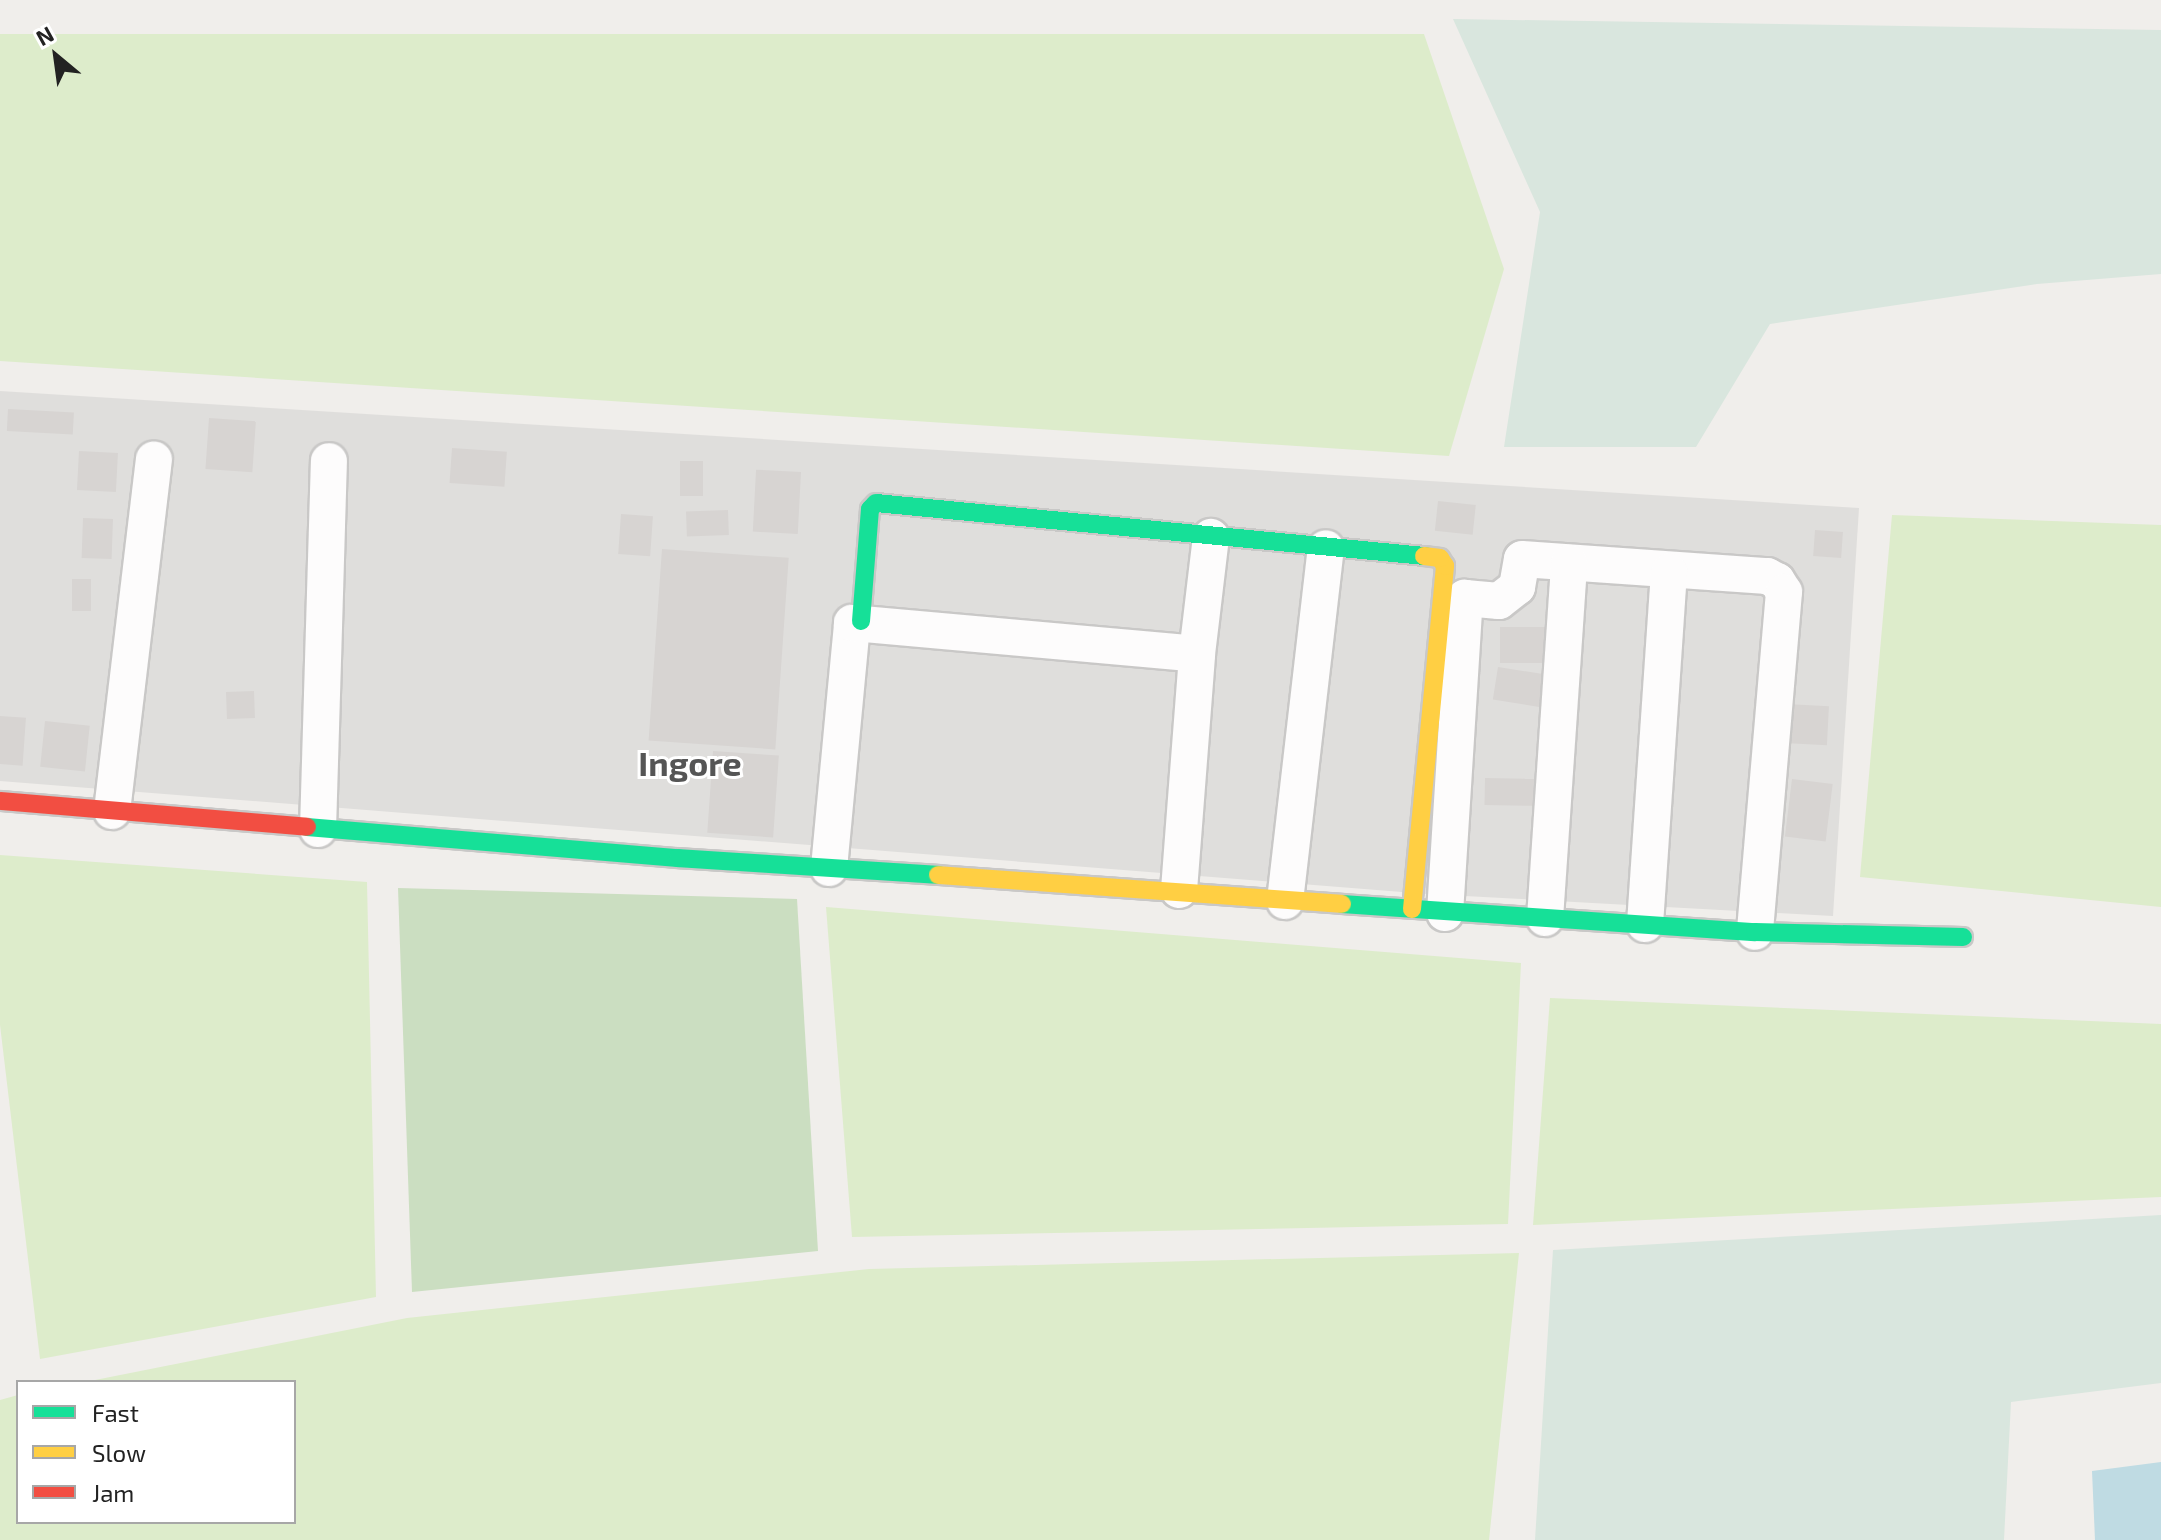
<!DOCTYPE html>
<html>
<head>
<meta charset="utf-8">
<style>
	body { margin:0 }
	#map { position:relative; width:2161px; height:1540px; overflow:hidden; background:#f0eeeb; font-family:"Exo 2",sans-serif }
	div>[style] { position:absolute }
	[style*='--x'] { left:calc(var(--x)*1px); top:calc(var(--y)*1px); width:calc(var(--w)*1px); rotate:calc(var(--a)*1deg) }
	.residential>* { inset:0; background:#dfdedc }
	.grass>* { inset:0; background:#ddeccb }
	.forest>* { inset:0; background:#cbdec1 }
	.wetland>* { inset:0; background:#d9e6de }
	.water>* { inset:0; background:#bfdbe3 }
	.building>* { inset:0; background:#d7d4d2; transform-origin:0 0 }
	.roads { filter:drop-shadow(2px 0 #c9c8c7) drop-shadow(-2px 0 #c9c8c7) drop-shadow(0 2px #c9c8c7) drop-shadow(0 -2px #c9c8c7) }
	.street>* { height:36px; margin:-18px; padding:0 18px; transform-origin:18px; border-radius:18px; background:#fdfcfc }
	.fast>* { height:18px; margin:-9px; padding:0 9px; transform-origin:9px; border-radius:9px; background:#16e098 }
	.slow>* { height:18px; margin:-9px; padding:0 9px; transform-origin:9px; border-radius:9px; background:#ffcf43 }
	.jam>* { height:18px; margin:-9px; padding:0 9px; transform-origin:9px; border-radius:9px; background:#f24e42 }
	span { translate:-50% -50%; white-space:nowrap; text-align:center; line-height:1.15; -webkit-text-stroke:6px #fff; paint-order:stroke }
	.quarter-label { font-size:34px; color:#555; font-weight:700 }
	.legend { position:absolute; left:16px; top:1380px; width:280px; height:144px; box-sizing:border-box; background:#fff; border:2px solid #a7a7a7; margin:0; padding:10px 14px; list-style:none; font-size:24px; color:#222 }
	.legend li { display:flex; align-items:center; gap:16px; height:40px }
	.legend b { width:40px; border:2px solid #a7a7a7 }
	.north { position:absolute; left:16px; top:16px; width:80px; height:80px; -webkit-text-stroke:6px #fff; paint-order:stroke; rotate:331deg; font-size:22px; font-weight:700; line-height:32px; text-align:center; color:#222 }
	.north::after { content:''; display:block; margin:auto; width:28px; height:36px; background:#222; clip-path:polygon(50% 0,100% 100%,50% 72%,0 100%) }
</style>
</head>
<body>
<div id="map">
	<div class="residential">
		<i style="clip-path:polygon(0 391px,1859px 508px,1833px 916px,1427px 894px,0 781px)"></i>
	</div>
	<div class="grass">
		<i style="clip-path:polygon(0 34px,1424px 34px,1504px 269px,1449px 456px,0 361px)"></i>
		<i style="clip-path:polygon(1892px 515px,2161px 525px,2161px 907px,1860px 877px)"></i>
		<i style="clip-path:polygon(0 855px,367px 882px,376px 1297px,40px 1359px,0 1025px)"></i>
		<i style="clip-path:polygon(826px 907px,1521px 963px,1508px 1224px,852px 1237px)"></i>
		<i style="clip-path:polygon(1550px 998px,2161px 1024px,2161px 1197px,1533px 1225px)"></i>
		<i style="clip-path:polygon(1519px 1253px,1489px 1540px,0 1540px,0 1400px,18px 1395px,18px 1522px,294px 1522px,294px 1382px,85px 1382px,407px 1318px,869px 1269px)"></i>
	</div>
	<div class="forest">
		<i style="clip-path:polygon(398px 888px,797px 899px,818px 1251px,412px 1292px)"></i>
	</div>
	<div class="wetland">
		<i style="clip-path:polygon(1453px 19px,2161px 30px,2161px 274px,2037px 284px,1770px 324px,1696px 447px,1504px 447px,1540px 212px)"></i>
		<i style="clip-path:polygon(2161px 1215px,2161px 1383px,2011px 1402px,2004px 1540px,1535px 1540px,1553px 1250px)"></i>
	</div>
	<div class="water">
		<i style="clip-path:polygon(2161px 1462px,2161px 1540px,2095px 1540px,2092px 1471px)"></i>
	</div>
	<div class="building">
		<i style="left:8px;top:409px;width:66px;height:22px;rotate:3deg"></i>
		<i style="left:209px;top:418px;width:47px;height:51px;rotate:4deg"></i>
		<i style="left:452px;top:448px;width:55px;height:35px;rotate:4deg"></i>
		<i style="left:79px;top:451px;width:39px;height:39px;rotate:3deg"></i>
		<i style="left:680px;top:461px;width:23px;height:35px"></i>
		<i style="left:801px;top:472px;width:62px;height:45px;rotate:93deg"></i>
		<i style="left:1438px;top:501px;width:38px;height:30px;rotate:6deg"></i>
		<i style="left:728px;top:510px;width:25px;height:42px;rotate:88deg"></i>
		<i style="left:621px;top:514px;width:32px;height:40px;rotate:4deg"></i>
		<i style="left:83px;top:518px;width:30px;height:40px;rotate:2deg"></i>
		<i style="left:1815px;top:530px;width:28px;height:26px;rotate:4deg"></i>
		<i style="left:662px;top:549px;width:127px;height:192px;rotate:4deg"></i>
		<i style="left:91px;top:579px;width:32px;height:19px;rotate:90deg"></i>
		<i style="left:1547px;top:627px;width:36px;height:47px;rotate:90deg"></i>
		<i style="left:1498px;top:667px;width:47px;height:33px;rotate:9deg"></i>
		<i style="left:254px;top:691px;width:27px;height:28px;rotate:88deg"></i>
		<i style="left:1786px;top:704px;width:43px;height:39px;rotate:3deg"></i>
		<i style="left:0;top:716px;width:26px;height:48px;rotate:4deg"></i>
		<i style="left:45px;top:721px;width:45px;height:46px;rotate:6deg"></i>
		<i style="left:713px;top:751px;width:66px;height:82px;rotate:4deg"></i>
		<i style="left:1485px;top:778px;width:49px;height:27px;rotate:1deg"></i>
		<i style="left:1792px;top:779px;width:41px;height:58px;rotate:7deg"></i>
	</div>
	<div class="roads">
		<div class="street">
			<i style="--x:112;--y:811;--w:354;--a:-83.2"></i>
			<i style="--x:318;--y:829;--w:368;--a:-88.3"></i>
			<i style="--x:829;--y:868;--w:246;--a:-84.6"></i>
			<i style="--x:852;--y:623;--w:346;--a:5.1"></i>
			<i style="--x:1197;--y:654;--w:118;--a:-83.2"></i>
			<i style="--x:1179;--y:890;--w:237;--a:-85.6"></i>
			<i style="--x:1285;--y:901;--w:355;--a:-83.4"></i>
			<i style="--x:1445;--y:913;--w:316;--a:-86.4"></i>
			<i style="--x:1465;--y:598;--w:34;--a:5"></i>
			<i style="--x:1499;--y:601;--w:23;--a:-38"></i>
			<i style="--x:1517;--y:587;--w:28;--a:-80"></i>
			<i style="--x:1522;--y:559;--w:246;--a:4"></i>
			<i style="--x:1767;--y:576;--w:11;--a:27"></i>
			<i style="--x:1777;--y:581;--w:13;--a:58"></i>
			<i style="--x:1784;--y:592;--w:341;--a:94.9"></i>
			<i style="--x:1545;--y:918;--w:356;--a:-86.1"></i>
			<i style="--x:1645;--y:924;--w:353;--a:-86.1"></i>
		</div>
		<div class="fast">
			<i style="--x:861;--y:621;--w:112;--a:-85.4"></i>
			<i style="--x:870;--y:509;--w:8;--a:-45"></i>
			<i style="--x:876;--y:503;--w:551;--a:5.52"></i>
			<i style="--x:307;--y:827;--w:372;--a:4.8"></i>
			<i style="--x:678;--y:858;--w:261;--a:3.7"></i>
			<i style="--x:1342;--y:904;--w:414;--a:3.9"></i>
			<i style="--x:1755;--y:932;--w:208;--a:1.4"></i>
		</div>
		<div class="slow">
			<i style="--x:938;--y:875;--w:405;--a:4.1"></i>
			<i style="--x:1412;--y:909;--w:345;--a:-84.5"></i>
			<i style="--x:1445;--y:566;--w:9;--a:-122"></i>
			<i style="--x:1440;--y:558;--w:16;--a:-173"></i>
		</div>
		<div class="jam">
			<i style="--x:0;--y:801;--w:308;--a:4.8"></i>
		</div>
	</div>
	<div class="quarter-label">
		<span style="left:690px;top:763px">Ingore</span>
	</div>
	<ul class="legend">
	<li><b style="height:10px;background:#16e098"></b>Fast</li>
	<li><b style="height:10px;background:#ffcf43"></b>Slow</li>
	<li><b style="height:10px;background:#f24e42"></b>Jam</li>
	</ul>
	<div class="north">N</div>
</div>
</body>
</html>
